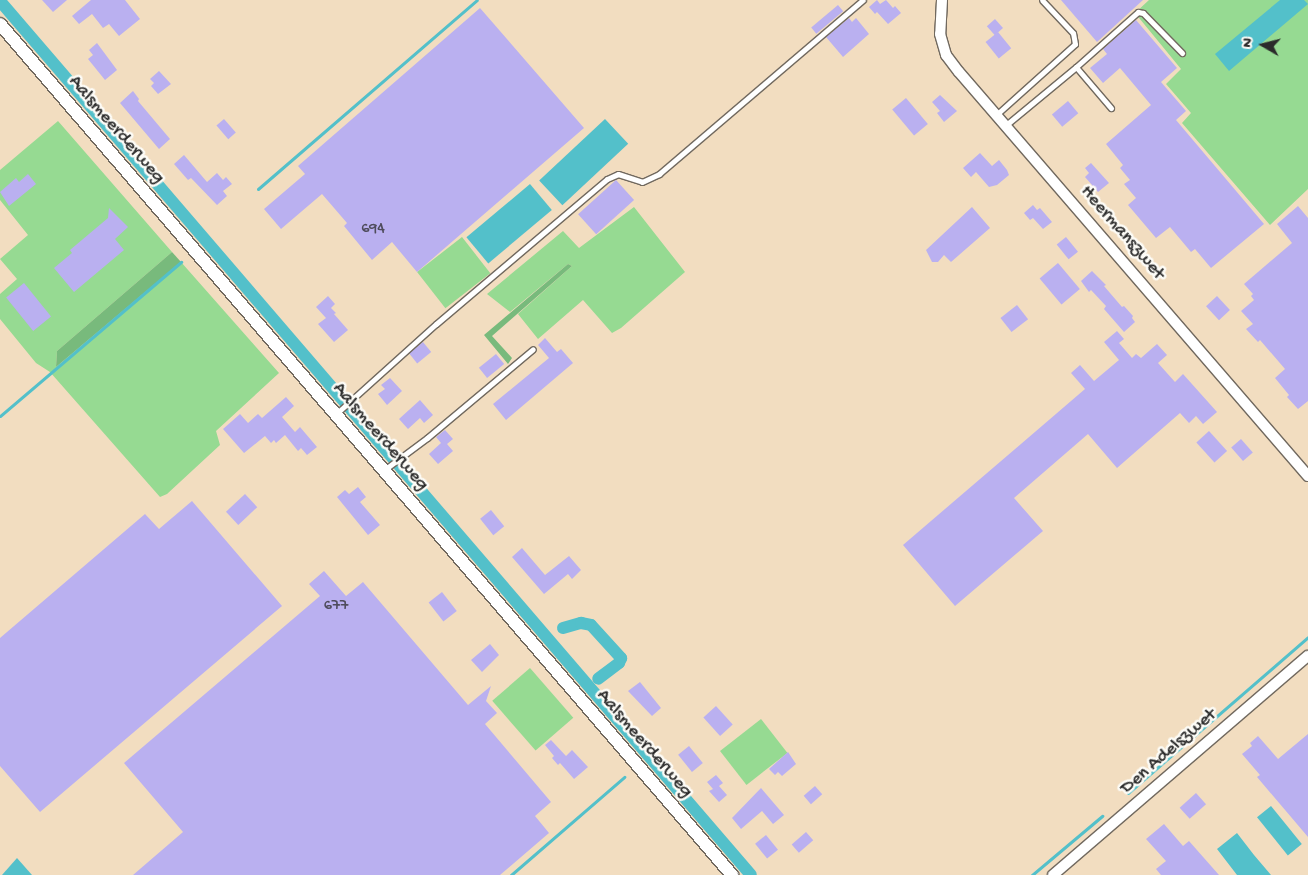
<!DOCTYPE html>
<html>
<head>
<meta charset="utf-8">
<style>
	body { margin:0 }
	#map { position:relative; width:1308px; height:875px; overflow:hidden; background:#f2ddc0; font-family:"Gochi Hand",sans-serif }
	div>[style] { position:absolute }
	[style*='--x'] { left:calc(var(--x)*1px); top:calc(var(--y)*1px); width:calc(var(--w)*1px); rotate:calc(var(--a)*1deg) }
	.green>* { inset:0; background:#96da92; transform-origin:0 0 }
	.forest>* { inset:0; background:#78ba7c }
	.water>* { inset:0; background:#53c0ca; transform-origin:0 0 }
	.stream>* { height:3px; margin:-1.5px; padding:0 1.5px; transform-origin:1.5px; border-radius:1.5px; background:#53c0ca }
	.canal>* { height:12px; margin:-6px; padding:0 6px; transform-origin:6px; border-radius:6px; background:#53c0ca }
	.building>* { inset:0; background:#bab0f0; transform-origin:0 0 }
	.roads { filter:drop-shadow(1px 0 #71695f) drop-shadow(-1px 0 #71695f) drop-shadow(0 1px #71695f) drop-shadow(0 -1px #71695f) }
	.service>* { height:5px; margin:-2.5px; padding:0 2.5px; transform-origin:2.5px; border-radius:2.5px; background:#fff }
	.minor>* { height:10px; margin:-5px; padding:0 5px; transform-origin:5px; border-radius:5px; background:#fff }
	.tertiary>* { height:12px; margin:-6px; padding:0 6px; transform-origin:6px; border-radius:6px; background:#fff }
	span { translate:-50% -50%; white-space:nowrap; text-align:center; line-height:1.15; -webkit-text-stroke:5px #fdfcf7; paint-order:stroke }
	.number-label { font-size:16px; color:#4f4c5c }
	.number-label span { -webkit-text-stroke-width:0 }
	.street-label { font-size:19px; color:#2b2b2b }
	.north { position:absolute; left:1238px; top:20px; width:50px; height:50px; -webkit-text-stroke:4px #fdfcf7; paint-order:stroke; rotate:278deg; font-size:14px; font-weight:700; line-height:20px; text-align:center; color:#2b2b2b }
	.north::after { content:''; display:block; margin:auto; width:18px; height:22px; background:#2b2b2b; clip-path:polygon(50% 0,100% 100%,50% 72%,0 100%) }
</style>
</head>
<body>
<div id="map">
	<div class="green">
		<i style="clip-path:polygon(1149px 0,1308px 0,1308px 189px,1270px 225px,1182px 123px,1191px 113px,1166px 84px,1181px 69px,1135px 13px)"></i>
		<i style="clip-path:polygon(58px 121px,172px 252px,57px 351px,56px 367px,181px 262px,279px 373px,216px 431px,220px 445px,167px 494px,160px 497px,50px 372px,36px 363px,0 319px,0 294px,17px 279px,0 259px,28px 235px,0 200px,0 170px)"></i>
		<i style="clip-path:polygon(634px 207px,685px 272px,621px 328px,612px 333px,583px 300px,538px 339px,518px 314px,572px 266px,568px 264px,510px 312px,487px 294px,563px 231px,579px 248px)"></i>
		<i style="left:462px;top:237px;width:46px;height:57px;rotate:52deg"></i>
		<i style="left:530px;top:668px;width:66px;height:50px;rotate:49deg"></i>
		<i style="left:761px;top:719px;width:43px;height:52px;rotate:52deg"></i>
	</div>
	<div class="forest">
		<i style="clip-path:polygon(172px 252px,181px 262px,56px 367px,57px 351px)"></i>
		<i style="clip-path:polygon(568px 264px,572px 266px,492px 336px,512px 358px,508px 364px,484px 335px)"></i>
	</div>
	<div class="water">
		<i style="clip-path:polygon(1280px 0,1304px 0,1308px 4px,1229px 71px,1215px 54px)"></i>
		<i style="left:605px;top:119px;width:34px;height:90px;rotate:47deg"></i>
		<i style="left:530px;top:184px;width:34px;height:83px;rotate:50deg"></i>
		<i style="left:1271px;top:806px;width:49px;height:18px;rotate:51deg"></i>
		<i style="clip-path:polygon(1237px 833px,1254px 855px,1271px 875px,1237px 875px,1217px 849px)"></i>
		<i style="clip-path:polygon(17px 858px,32px 875px,2px 875px)"></i>
	</div>
	<div class="stream">
		<i style="--x:258;--y:189;--w:289;--a:-40.8"></i>
		<i style="--x:0;--y:416;--w:238;--a:-40.4"></i>
		<i style="--x:1128;--y:793;--w:238;--a:-40.9"></i>
		<i style="--x:511;--y:875;--w:150;--a:-40.9"></i>
		<i style="--x:1032;--y:875;--w:92;--a:-40.1"></i>
	</div>
	<div class="canal">
		<i style="--x:0;--y:1;--w:1152;--a:49.33"></i>
		<i style="--x:563;--y:628;--w:19;--a:-16"></i>
		<i style="--x:581;--y:623;--w:10;--a:11"></i>
		<i style="--x:591;--y:625;--w:45;--a:47.7"></i>
		<i style="--x:621;--y:658;--w:5;--a:112"></i>
		<i style="--x:619;--y:663;--w:26;--a:143"></i>
	</div>
	<div class="building">
		<i style="clip-path:polygon(42px 0,67px 0,53px 12px)"></i>
		<i style="clip-path:polygon(91px 0,125px 0,140px 19px,119px 36px,109px 24px,103px 28px,92px 14px,79px 24px,72px 16px)"></i>
		<i style="clip-path:polygon(877px 0,880px 4px,886px 0,893px 8px,895px 6px,901px 13px,888px 24px,877px 12px,875px 14px,869px 7px)"></i>
		<i style="clip-path:polygon(1061px 0,1143px 0,1097px 42px)"></i>
		<i style="left:838px;top:5px;width:8px;height:35px;rotate:50deg"></i>
		<i style="clip-path:polygon(480px 8px,584px 128px,417px 272px,392px 242px,372px 260px,344px 226px,347px 223px,322px 194px,281px 229px,264px 209px,305px 174px,298px 166px)"></i>
		<i style="clip-path:polygon(849px 18px,852px 22px,856px 18px,869px 34px,843px 57px,826px 37px)"></i>
		<i style="left:995px;top:19px;width:12px;height:11px;rotate:48deg"></i>
		<i style="clip-path:polygon(1136px 20px,1177px 68px,1161px 82px,1186px 111px,1176px 120px,1264px 224px,1211px 268px,1195px 249px,1191px 252px,1170px 227px,1156px 238px,1128px 205px,1136px 198px,1124px 184px,1130px 180px,1120px 168px,1123px 165px,1106px 144px,1151px 105px,1120px 68px,1103px 83px,1090px 68px,1107px 54px,1103px 49px)"></i>
		<i style="left:998px;top:32px;width:21px;height:16px;rotate:51deg"></i>
		<i style="clip-path:polygon(97px 43px,117px 70px,105px 80px,88px 59px,93px 55px,89px 50px)"></i>
		<i style="clip-path:polygon(159px 71px,171px 84px,158px 94px,151px 86px,154px 83px,150px 79px)"></i>
		<i style="clip-path:polygon(133px 91px,139px 99px,138px 101px,170px 139px,159px 149px,120px 103px)"></i>
		<i style="clip-path:polygon(940px 95px,957px 111px,944px 122px,937px 113px,940px 111px,932px 102px)"></i>
		<i style="left:906px;top:98px;width:34px;height:18px;rotate:50deg"></i>
		<i style="left:1068px;top:101px;width:16px;height:21px;rotate:50deg"></i>
		<i style="left:224px;top:119px;width:18px;height:10px;rotate:49deg"></i>
		<i style="clip-path:polygon(980px 153px,992px 166px,999px 160px,1007px 170px,1009px 175px,997px 185px,989px 187px,976px 172px,971px 177px,963px 168px)"></i>
		<i style="clip-path:polygon(184px 155px,207px 182px,217px 173px,223px 180px,226px 177px,232px 184px,223px 191px,227px 196px,217px 205px,191px 178px,188px 180px,174px 164px)"></i>
		<i style="clip-path:polygon(1091px 163px,1109px 183px,1098px 192px,1085px 177px,1089px 173px,1085px 168px)"></i>
		<i style="clip-path:polygon(28px 174px,36px 184px,9px 206px,0 192px,16px 178px,19px 182px)"></i>
		<i style="left:616px;top:180px;width:27px;height:51px;rotate:48deg"></i>
		<i style="clip-path:polygon(1033px 205px,1037px 210px,1040px 208px,1052px 222px,1043px 229px,1033px 218px,1030px 220px,1024px 213px)"></i>
		<i style="clip-path:polygon(1298px 206px,1308px 218px,1308px 401px,1298px 409px,1287px 397px,1289px 395px,1275px 378px,1285px 369px,1260px 340px,1258px 342px,1246px 329px,1253px 324px,1241px 311px,1254px 300px,1251px 296px,1253px 294px,1244px 284px,1292px 243px,1277px 224px)"></i>
		<i style="clip-path:polygon(972px 207px,990px 228px,951px 262px,944px 255px,938px 262px,932px 262px,926px 250px)"></i>
		<i style="clip-path:polygon(109px 208px,128px 227px,115px 239px,124px 250px,74px 292px,54px 268px,72px 253px,70px 250px,108px 218px)"></i>
		<i style="left:1066px;top:237px;width:19px;height:12px;rotate:51deg"></i>
		<i style="left:1058px;top:263px;width:34px;height:24px;rotate:50deg"></i>
		<i style="clip-path:polygon(1092px 271px,1106px 285px,1104px 286px,1122px 307px,1124px 306px,1133px 316px,1132px 318px,1135px 322px,1124px 332px,1104px 309px,1106px 306px,1091px 290px,1089px 292px,1081px 281px)"></i>
		<i style="left:24px;top:283px;width:43px;height:23px;rotate:51deg"></i>
		<i style="clip-path:polygon(328px 296px,335px 304px,331px 308px,336px 313px,334px 314px,348px 330px,334px 342px,318px 324px,326px 318px,316px 307px)"></i>
		<i style="left:1217px;top:296px;width:19px;height:15px;rotate:47deg"></i>
		<i style="left:1017px;top:305px;width:18px;height:21px;rotate:52deg"></i>
		<i style="clip-path:polygon(1117px 331px,1124px 339px,1119px 343px,1132px 358px,1136px 354px,1141px 358px,1157px 344px,1167px 355px,1158px 363px,1175px 382px,1183px 374px,1217px 412px,1203px 424px,1196px 416px,1189px 423px,1180px 413px,1117px 468px,1088px 434px,1014px 498px,1043px 531px,955px 606px,903px 545px,1085px 389px,1071px 373px,1080px 365px,1094px 381px,1119px 360px,1104px 342px)"></i>
		<i style="clip-path:polygon(545px 338px,557px 352px,561px 349px,573px 363px,506px 420px,493px 404px,549px 358px,538px 345px)"></i>
		<i style="left:423px;top:342px;width:13px;height:18px;rotate:51deg"></i>
		<i style="left:496px;top:354px;width:13px;height:22px;rotate:51deg"></i>
		<i style="clip-path:polygon(390px 378px,402px 391px,387px 405px,378px 394px,385px 389px,381px 385px)"></i>
		<i style="clip-path:polygon(286px 397px,294px 406px,282px 417px,295px 432px,300px 427px,317px 447px,307px 455px,301px 448px,298px 451px,285px 435px,276px 443px,274px 440px,271px 443px,265px 436px,244px 453px,223px 429px,240px 414px,248px 423px,258px 414px,262px 418px)"></i>
		<i style="clip-path:polygon(420px 400px,433px 415px,424px 423px,420px 418px,408px 429px,399px 419px)"></i>
		<i style="clip-path:polygon(445px 430px,453px 439px,447px 444px,453px 451px,438px 464px,429px 454px,441px 443px,436px 437px)"></i>
		<i style="left:1209px;top:431px;width:27px;height:17px;rotate:48deg"></i>
		<i style="left:1241px;top:439px;width:18px;height:13px;rotate:49deg"></i>
		<i style="clip-path:polygon(358px 487px,366px 497px,360px 502px,380px 525px,368px 535px,337px 497px,345px 490px,349px 494px)"></i>
		<i style="left:245px;top:494px;width:18px;height:26px;rotate:47deg"></i>
		<i style="clip-path:polygon(192px 501px,282px 606px,40px 812px,0 766px,0 638px,145px 514px,159px 529px)"></i>
		<i style="left:491px;top:510px;width:21px;height:14px;rotate:51deg"></i>
		<i style="clip-path:polygon(522px 548px,545px 575px,569px 556px,581px 570px,572px 579px,568px 574px,544px 594px,512px 557px)"></i>
		<i style="clip-path:polygon(324px 571px,346px 596px,363px 582px,468px 705px,491px 686px,486px 701px,497px 713px,485px 724px,551px 802px,535px 816px,549px 833px,500px 875px,133px 875px,183px 832px,124px 763px,320px 596px,309px 584px)"></i>
		<i style="left:442px;top:592px;width:24px;height:17px;rotate:52deg"></i>
		<i style="clip-path:polygon(490px 644px,499px 655px,482px 672px,471px 660px)"></i>
		<i style="clip-path:polygon(640px 682px,661px 708px,652px 716px,628px 691px)"></i>
		<i style="left:716px;top:706px;width:25px;height:17px;rotate:48deg"></i>
		<i style="clip-path:polygon(1308px 734px,1308px 837px,1257px 777px,1260px 775px,1242px 754px,1252px 746px,1250px 743px,1258px 736px,1278px 759px)"></i>
		<i style="clip-path:polygon(551px 740px,566px 756px,572px 750px,588px 767px,574px 779px,560px 763px,558px 765px,552px 758px,554px 756px,545px 745px)"></i>
		<i style="left:689px;top:746px;width:22px;height:14px;rotate:51deg"></i>
		<i style="clip-path:polygon(788px 752px,796px 764px,782px 776px,778px 772px,775px 775px,769px 769px)"></i>
		<i style="clip-path:polygon(716px 775px,723px 783px,719px 786px,727px 795px,719px 802px,709px 791px,713px 789px,707px 782px)"></i>
		<i style="left:815px;top:786px;width:11px;height:15px;rotate:49deg"></i>
		<i style="clip-path:polygon(761px 788px,784px 815px,773px 824px,762px 811px,741px 829px,732px 818px)"></i>
		<i style="left:1196px;top:793px;width:15px;height:22px;rotate:48deg"></i>
		<i style="clip-path:polygon(1164px 824px,1183px 846px,1189px 841px,1219px 875px,1161px 875px,1156px 869px,1166px 861px,1146px 839px)"></i>
		<i style="left:806px;top:832px;width:11px;height:19px;rotate:49deg"></i>
		<i style="left:766px;top:835px;width:19px;height:14px;rotate:51deg"></i>
	</div>
	<div class="roads">
		<div class="service">
			<i style="--x:1076;--y:67;--w:83;--a:-41.6"></i>
			<i style="--x:1138;--y:12;--w:5;--a:11"></i>
			<i style="--x:1143;--y:13;--w:56;--a:45.7"></i>
			<i style="--x:996;--y:115;--w:106;--a:-41.9"></i>
			<i style="--x:1075;--y:44;--w:11;--a:-100"></i>
			<i style="--x:1073;--y:33;--w:45;--a:-133.2"></i>
			<i style="--x:1006;--y:125;--w:91;--a:-39.6"></i>
			<i style="--x:1076;--y:67;--w:54;--a:49.5"></i>
			<i style="--x:337;--y:413;--w:133;--a:-42"></i>
			<i style="--x:436;--y:324;--w:224;--a:-40.3"></i>
			<i style="--x:607;--y:179;--w:12;--a:-24"></i>
			<i style="--x:618;--y:174;--w:25;--a:18"></i>
			<i style="--x:642;--y:182;--w:19;--a:-25"></i>
			<i style="--x:659;--y:174;--w:268;--a:-40.5"></i>
			<i style="--x:384;--y:470;--w:54;--a:-36.7"></i>
			<i style="--x:427;--y:438;--w:138;--a:-40"></i>
		</div>
		<div class="minor">
			<i style="--x:942;--y:0;--w:34;--a:93"></i>
			<i style="--x:940;--y:34;--w:22;--a:74"></i>
			<i style="--x:946;--y:55;--w:21;--a:53"></i>
			<i style="--x:959;--y:72;--w:534;--a:49.18"></i>
			<i style="--x:1053;--y:875;--w:336;--a:-40.7"></i>
		</div>
		<div class="tertiary">
			<i style="--x:0;--y:24;--w:1123;--a:49.3"></i>
		</div>
	</div>
	<div class="number-label">
		<span style="left:373px;top:230px">694</span>
		<span style="left:336px;top:607px">677</span>
	</div>
	<div class="street-label">
		<span style="left:116px;top:130px;rotate:49deg">Aalsmeerderweg</span>
		<span style="left:1122px;top:233px;rotate:49deg">Heermanszwet</span>
		<span style="left:380px;top:437px;rotate:49deg">Aalsmeerderweg</span>
		<span style="left:644px;top:744px;rotate:49deg">Aalsmeerderweg</span>
		<span style="left:1169px;top:752px;rotate:-41deg">Den Adelszwet</span>
	</div>
	<div class="north">N</div>
</div>
</body>
</html>
